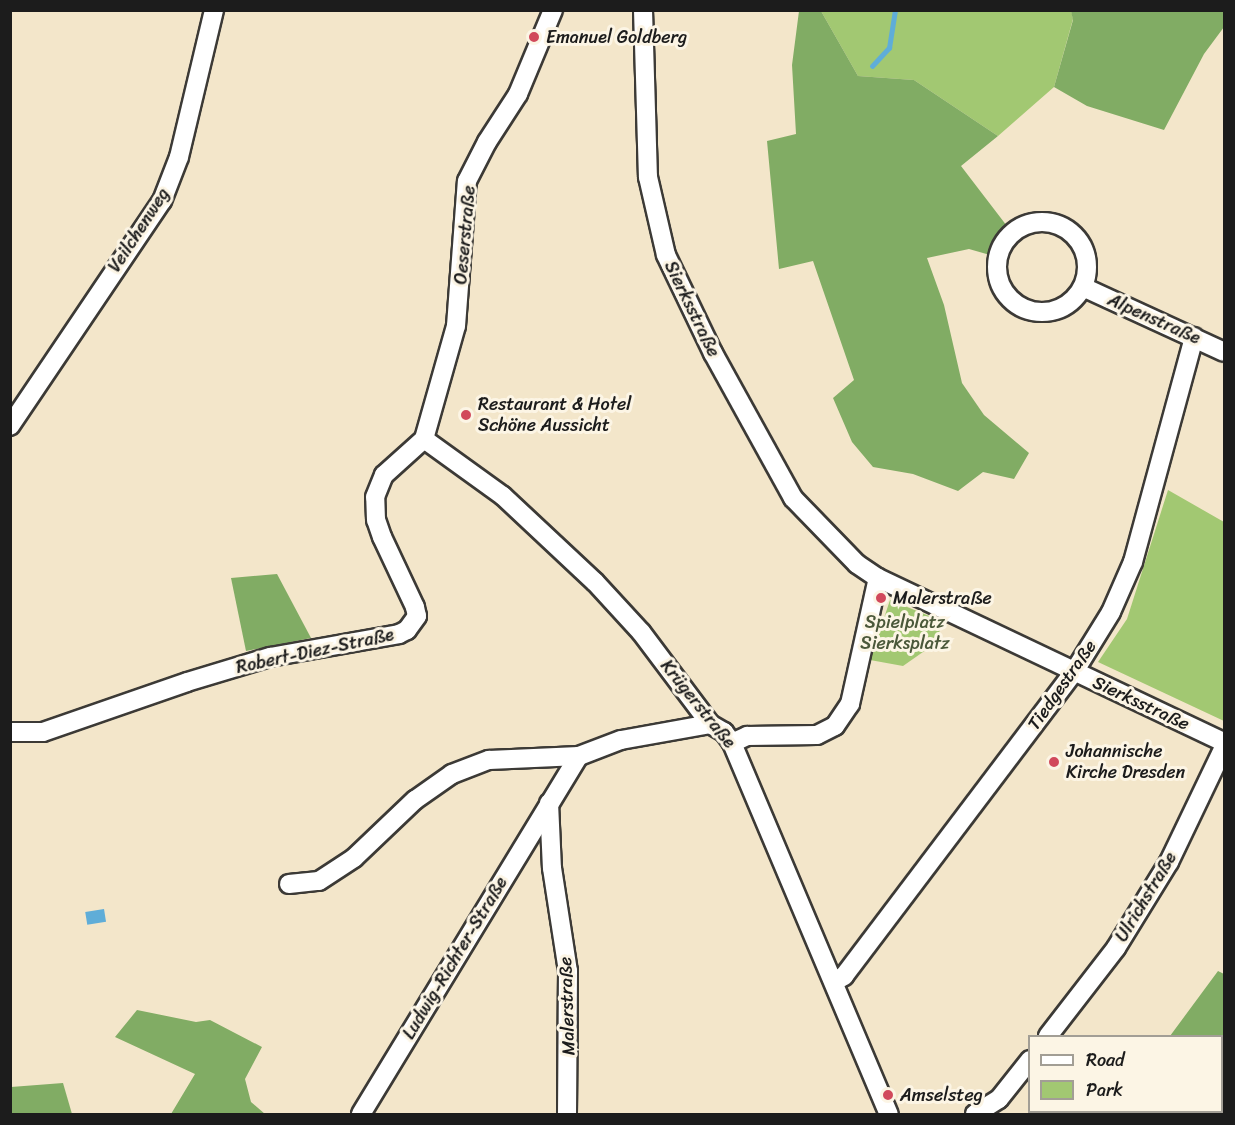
<!DOCTYPE html>
<html>
<head>
<meta charset="utf-8">
<style>
	body { margin:0 }
	#map { position:relative; width:1235px; height:1125px; overflow:hidden; background:#f3e6ca; font-family:Sriracha,sans-serif }
	div>[style] { position:absolute }
	[style*='--x'] { left:calc(var(--x)*1px); top:calc(var(--y)*1px); width:calc(var(--w)*1px); rotate:calc(var(--a)*1deg) }
	.green>* { inset:0; background:#a2c872; transform-origin:0 0 }
	.forest>* { inset:0; background:#81ac64 }
	.water>* { inset:0; background:#5fadd8; transform-origin:0 0 }
	.stream>* { height:4.5px; margin:-2.25px; padding:0 2.25px; transform-origin:2.25px; border-radius:2.25px; background:#5fadd8 }
	.roads { filter:drop-shadow(2px 0 #3c3a36) drop-shadow(-2px 0 #3c3a36) drop-shadow(0 2px #3c3a36) drop-shadow(0 -2px #3c3a36) }
	.minor>* { height:18px; margin:-9px; padding:0 9px; transform-origin:9px; border-radius:9px; background:#fff }
	.minor>.ring { margin:-9px; padding:0; box-sizing:content-box; background:none; border:18px solid #fff; border-radius:50% }
	.dots>* { width:16px; height:16px; translate:-50% -50%; box-sizing:border-box; border:3px solid #fcf5e5; border-radius:50% }
	span { translate:-50% -50%; white-space:nowrap; text-align:center; line-height:1.15; -webkit-text-stroke:6px #fcf5e5; paint-order:stroke }
	.poi-label { font-size:18px; color:#1c1c1c }
	.left { translate:0 -50%; text-align:left }
	.street-label { font-size:18px; color:#1c1c1c }
	.park-label { font-size:18px; color:#4b583a }
	.frame { position:absolute; inset:0; border:12px solid #1c1c1c; pointer-events:none }
	.legend { position:absolute; left:1028px; top:1035px; width:195px; height:78px; box-sizing:border-box; background:#fcf5e5; border:2px solid #a29e95; margin:0; padding:8px 10px; list-style:none; font-size:18px; color:#1c1c1c }
	.legend li { display:flex; align-items:center; gap:12px; height:30px }
	.legend b { width:30px; border:2px solid #a29e95 }
</style>
</head>
<body>
<div id="map">
	<div class="green">
		<i style="clip-path:polygon(1071px 10px,1073px 19px,1054px 87px,998px 136px,914px 80px,858px 76px,821px 11px)"></i>
		<i style="clip-path:polygon(1168px 490px,1224px 522px,1224px 721px,1098px 662px,1127px 619px)"></i>
		<i style="clip-path:polygon(890px 600px,944px 622px,933px 645px,903px 666px,870px 660px)"></i>
		<i style="left:1126px;top:1112px;width:81px;height:3px"></i>
	</div>
	<div class="forest">
		<i style="clip-path:polygon(799px 11px,821px 11px,858px 76px,914px 80px,998px 136px,961px 166px,1010px 230px,996px 243px,990px 255px,969px 249px,927px 258px,944px 305px,962px 383px,984px 415px,1029px 453px,1014px 479px,983px 472px,958px 491px,913px 474px,873px 467px,852px 442px,833px 398px,854px 380px,813px 261px,779px 269px,767px 141px,796px 134px,792px 65px)"></i>
		<i style="clip-path:polygon(1071px 11px,1224px 11px,1224px 27px,1204px 54px,1164px 130px,1087px 106px,1054px 87px,1073px 20px)"></i>
		<i style="clip-path:polygon(277px 574px,311px 638px,246px 651px,231px 578px)"></i>
		<i style="clip-path:polygon(1218px 971px,1224px 974px,1224px 1114px,1207px 1112px,1222px 1112px,1222px 1036px,1170px 1036px)"></i>
		<i style="clip-path:polygon(137px 1010px,196px 1022px,210px 1020px,262px 1047px,245px 1079px,251px 1102px,265px 1114px,171px 1114px,195px 1074px,115px 1037px)"></i>
		<i style="clip-path:polygon(63px 1083px,72px 1114px,11px 1114px,11px 1087px)"></i>
	</div>
	<div class="water">
		<i style="left:104px;top:909px;width:13px;height:19px;rotate:81deg"></i>
	</div>
	<div class="stream">
		<i style="--x:872;--y:66;--w:25;--a:-47"></i>
		<i style="--x:889;--y:48;--w:38;--a:-81"></i>
	</div>
	<div class="roads">
		<div class="minor">
			<i style="--x:643;--y:10;--w:167;--a:88.3"></i>
			<i style="--x:648;--y:177;--w:80;--a:77"></i>
			<i style="--x:666;--y:255;--w:109;--a:64.4"></i>
			<i style="--x:713;--y:353;--w:166;--a:61.1"></i>
			<i style="--x:793;--y:498;--w:92;--a:45.9"></i>
			<i style="--x:857;--y:564;--w:25;--a:34"></i>
			<i style="--x:878;--y:578;--w:383;--a:25.4"></i>
			<i class="ring" style="left:997px;top:222px;width:72px;height:72px"></i>
			<i style="--x:1083;--y:287;--w:155;--a:24.7"></i>
			<i style="--x:10;--y:426;--w:272;--a:-56"></i>
			<i style="--x:162;--y:201;--w:47;--a:-68.9"></i>
			<i style="--x:179;--y:157;--w:151;--a:-76.6"></i>
			<i style="--x:424;--y:439;--w:97;--a:35.8"></i>
			<i style="--x:503;--y:496;--w:126;--a:43.1"></i>
			<i style="--x:595;--y:582;--w:68;--a:47.4"></i>
			<i style="--x:641;--y:632;--w:115;--a:53.1"></i>
			<i style="--x:710;--y:724;--w:16;--a:30"></i>
			<i style="--x:724;--y:732;--w:14;--a:54"></i>
			<i style="--x:732;--y:743;--w:403;--a:67.1"></i>
			<i style="--x:424;--y:439;--w:117;--a:-74.2"></i>
			<i style="--x:456;--y:326;--w:145;--a:-85.7"></i>
			<i style="--x:467;--y:181;--w:44;--a:-62.9"></i>
			<i style="--x:487;--y:142;--w:57;--a:-57.1"></i>
			<i style="--x:518;--y:94;--w:91;--a:-67.4"></i>
			<i style="--x:10;--y:732;--w:33;--a:0"></i>
			<i style="--x:43;--y:732;--w:152;--a:-19.1"></i>
			<i style="--x:187;--y:682;--w:87;--a:-16.8"></i>
			<i style="--x:270;--y:657;--w:131;--a:-10.1"></i>
			<i style="--x:399;--y:634;--w:9;--a:-27"></i>
			<i style="--x:407;--y:630;--w:17;--a:-54"></i>
			<i style="--x:417;--y:616;--w:9;--a:-103"></i>
			<i style="--x:415;--y:607;--w:77;--a:-115.2"></i>
			<i style="--x:382;--y:537;--w:18;--a:-109"></i>
			<i style="--x:376;--y:520;--w:23;--a:-92"></i>
			<i style="--x:375;--y:497;--w:24;--a:-68"></i>
			<i style="--x:384;--y:475;--w:54;--a:-42"></i>
			<i style="--x:732;--y:743;--w:17;--a:-25"></i>
			<i style="--x:747;--y:736;--w:70;--a:-0.8"></i>
			<i style="--x:817;--y:735;--w:20;--a:-27"></i>
			<i style="--x:835;--y:726;--w:27;--a:-56"></i>
			<i style="--x:850;--y:704;--w:129;--a:-77.5"></i>
			<i style="--x:549;--y:803;--w:65;--a:87.4"></i>
			<i style="--x:552;--y:868;--w:104;--a:81.2"></i>
			<i style="--x:568;--y:971;--w:143;--a:90.4"></i>
			<i style="--x:289;--y:884;--w:30;--a:-6"></i>
			<i style="--x:319;--y:881;--w:42;--a:-33.3"></i>
			<i style="--x:354;--y:858;--w:84;--a:-43.6"></i>
			<i style="--x:415;--y:800;--w:45;--a:-35.1"></i>
			<i style="--x:452;--y:774;--w:40;--a:-21"></i>
			<i style="--x:489;--y:760;--w:90;--a:-2.5"></i>
			<i style="--x:834;--y:982;--w:12;--a:-31"></i>
			<i style="--x:844;--y:976;--w:381;--a:-52.9"></i>
			<i style="--x:1074;--y:672;--w:70;--a:-58.3"></i>
			<i style="--x:1111;--y:612;--w:55;--a:-66.3"></i>
			<i style="--x:1133;--y:562;--w:233;--a:-74.8"></i>
			<i style="--x:1048;--y:1036;--w:111;--a:-52.3"></i>
			<i style="--x:1116;--y:948;--w:101;--a:-58.4"></i>
			<i style="--x:1169;--y:862;--w:127;--a:-64.4"></i>
			<i style="--x:361;--y:1114;--w:419;--a:-58.7"></i>
			<i style="--x:579;--y:756;--w:45;--a:-20.9"></i>
			<i style="--x:621;--y:740;--w:90;--a:-10.2"></i>
			<i style="--x:975;--y:1114;--w:28;--a:-32"></i>
			<i style="--x:999;--y:1099;--w:50;--a:-51.5"></i>
		</div>
	</div>
	<div class="dots">
		<i style="left:534px;top:37px;background:#d1495b"></i>
		<i style="left:466px;top:415px;background:#d1495b"></i>
		<i style="left:881px;top:598px;background:#d1495b"></i>
		<i style="left:1054px;top:762px;background:#d1495b"></i>
		<i style="left:888px;top:1095px;background:#d1495b"></i>
	</div>
	<div class="poi-label">
		<span class="left" style="left:546px;top:37px">Emanuel Goldberg</span>
		<span class="left" style="left:478px;top:415px">Restaurant &amp; Hotel<br>Schöne Aussicht</span>
		<span class="left" style="left:893px;top:598px">Malerstraße</span>
		<span class="left" style="left:1066px;top:762px">Johannische<br>Kirche Dresden</span>
		<span class="left" style="left:900px;top:1095px">Amselsteg</span>
	</div>
	<div class="street-label">
		<span style="left:139px;top:230px;rotate:-57deg">Veilchenweg</span>
		<span style="left:465px;top:235px;rotate:-85deg">Oeserstraße</span>
		<span style="left:692px;top:309px;rotate:64deg">Sierksstraße</span>
		<span style="left:1154px;top:319px;rotate:24deg">Alpenstraße</span>
		<span style="left:315px;top:651px;rotate:-12deg">Robert-Diez-Straße</span>
		<span style="left:1062px;top:685px;rotate:-55deg">Tiedgestraße</span>
		<span style="left:1141px;top:703px;rotate:25deg">Sierksstraße</span>
		<span style="left:698px;top:704px;rotate:51deg">Krügerstraße</span>
		<span style="left:1146px;top:897px;rotate:-59deg">Ulrichstraße</span>
		<span style="left:455px;top:958px;rotate:-59deg">Ludwig-Richter-Straße</span>
		<span style="left:567px;top:1006px;rotate:-92deg">Malerstraße</span>
	</div>
	<div class="park-label">
		<span style="left:905px;top:633px">Spielplatz<br>Sierksplatz</span>
	</div>
	<div class="frame"></div>
	<ul class="legend">
	<li><b style="height:8px;background:#fff"></b>Road</li>
	<li><b style="height:16px;background:#a2c872"></b>Park</li>
	</ul>
</div>
</body>
</html>
